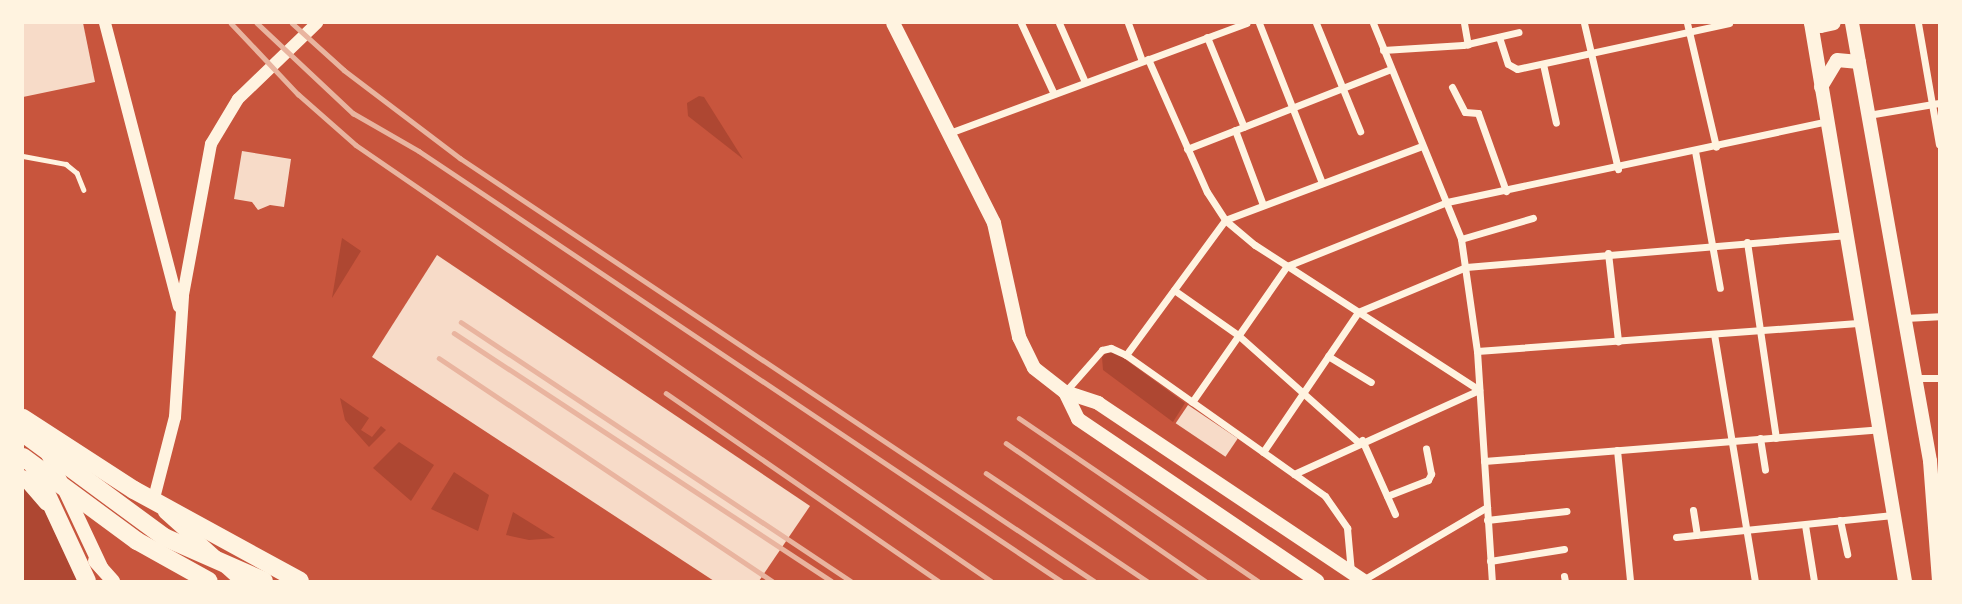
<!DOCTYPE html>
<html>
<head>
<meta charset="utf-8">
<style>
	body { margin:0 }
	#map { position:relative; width:1962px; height:604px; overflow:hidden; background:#c8553d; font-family:Helvetica,sans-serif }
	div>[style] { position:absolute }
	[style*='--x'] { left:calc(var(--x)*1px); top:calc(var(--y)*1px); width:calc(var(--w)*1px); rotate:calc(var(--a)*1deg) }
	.green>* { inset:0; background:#ae4732 }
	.building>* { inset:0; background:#f7dbc8; transform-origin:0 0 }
	.service>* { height:4.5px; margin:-2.25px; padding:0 2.25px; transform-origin:2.25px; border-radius:2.25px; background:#fff3e0 }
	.minor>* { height:7px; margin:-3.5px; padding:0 3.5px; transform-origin:3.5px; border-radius:3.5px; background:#fff3e0 }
	.tertiary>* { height:12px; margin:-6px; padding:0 6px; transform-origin:6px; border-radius:6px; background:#fff3e0 }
	.secondary>* { height:14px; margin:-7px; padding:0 7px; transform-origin:7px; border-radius:7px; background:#fff3e0 }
	.primary>* { height:14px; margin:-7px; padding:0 7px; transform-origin:7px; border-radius:7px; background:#fff3e0 }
	.motorway>* { height:18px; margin:-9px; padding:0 9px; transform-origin:9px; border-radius:9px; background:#fff3e0 }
	.rail>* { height:4.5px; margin:-2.25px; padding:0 2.25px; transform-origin:2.25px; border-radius:2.25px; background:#e9b49f }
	span { translate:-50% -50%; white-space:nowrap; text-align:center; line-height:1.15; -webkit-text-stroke:6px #fff3e0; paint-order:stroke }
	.frame { position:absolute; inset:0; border:24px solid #fff3e0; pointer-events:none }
</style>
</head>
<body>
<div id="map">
	<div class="green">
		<i style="clip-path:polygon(699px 96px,704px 97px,743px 159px,688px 116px,687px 103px)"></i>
		<i style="clip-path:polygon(342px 238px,361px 251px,332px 298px)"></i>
		<i style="clip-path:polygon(1108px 352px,1115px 352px,1185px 403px,1173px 422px,1103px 370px,1102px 357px)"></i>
		<i style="clip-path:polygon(340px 398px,369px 418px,361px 430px,372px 437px,381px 426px,386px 430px,369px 447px,345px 420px)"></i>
		<i style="clip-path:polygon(399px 442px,434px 465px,411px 501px,373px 468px)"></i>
		<i style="clip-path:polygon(454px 472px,489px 495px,478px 531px,431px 509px)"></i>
		<i style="clip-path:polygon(23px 485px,44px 509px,77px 581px,23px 581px)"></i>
		<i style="clip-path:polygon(513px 512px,555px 538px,529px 540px,506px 535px)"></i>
	</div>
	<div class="building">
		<i style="clip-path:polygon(23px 23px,83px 23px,95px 82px,23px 97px)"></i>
		<i style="clip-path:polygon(242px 151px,291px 159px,284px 207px,270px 205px,258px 210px,252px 202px,234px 199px)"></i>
		<i style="clip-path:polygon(437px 255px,810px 506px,759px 581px,714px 581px,372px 357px)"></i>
		<i style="left:1188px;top:405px;width:60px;height:22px;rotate:34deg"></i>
	</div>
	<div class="service">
		<i style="--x:23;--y:156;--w:44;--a:10.5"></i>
		<i style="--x:66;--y:164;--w:14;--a:39"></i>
		<i style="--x:77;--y:173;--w:18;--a:68"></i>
	</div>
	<div class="minor">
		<i style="--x:1021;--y:23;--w:78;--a:65.1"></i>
		<i style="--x:1059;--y:23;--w:64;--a:66.2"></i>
		<i style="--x:1128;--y:23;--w:40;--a:69.8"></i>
		<i style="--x:1259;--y:23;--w:172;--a:68.5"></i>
		<i style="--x:1316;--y:23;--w:117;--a:67.8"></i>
		<i style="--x:1373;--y:23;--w:233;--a:67.8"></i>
		<i style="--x:1461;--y:239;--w:113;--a:81.9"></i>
		<i style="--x:1477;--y:351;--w:230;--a:86.3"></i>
		<i style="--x:1464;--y:23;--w:22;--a:80"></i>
		<i style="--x:1584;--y:23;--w:150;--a:76.9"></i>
		<i style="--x:1687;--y:23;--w:127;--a:76.8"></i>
		<i style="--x:1918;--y:23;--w:123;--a:80.2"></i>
		<i style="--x:1207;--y:37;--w:97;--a:67.7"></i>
		<i style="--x:1499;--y:37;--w:28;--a:72"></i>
		<i style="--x:1508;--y:64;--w:10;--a:29"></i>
		<i style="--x:1517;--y:69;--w:217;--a:-12.2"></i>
		<i style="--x:1383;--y:50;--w:80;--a:-3.6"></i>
		<i style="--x:1463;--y:45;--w:57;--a:-13.1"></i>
		<i style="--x:1148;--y:59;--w:145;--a:66.1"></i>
		<i style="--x:1207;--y:192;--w:33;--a:57"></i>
		<i style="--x:1225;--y:220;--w:39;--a:40"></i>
		<i style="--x:1255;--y:245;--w:267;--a:32.9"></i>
		<i style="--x:1543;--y:64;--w:60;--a:77.6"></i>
		<i style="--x:1452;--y:87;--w:28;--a:63"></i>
		<i style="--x:1465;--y:112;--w:13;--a:4"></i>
		<i style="--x:1478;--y:113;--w:83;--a:70.3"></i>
		<i style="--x:1868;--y:115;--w:72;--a:-9.6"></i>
		<i style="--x:1235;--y:130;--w:80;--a:69.5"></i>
		<i style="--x:952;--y:132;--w:314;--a:-20.3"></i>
		<i style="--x:1187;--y:149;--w:219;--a:-21.4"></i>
		<i style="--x:1695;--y:151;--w:139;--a:79.7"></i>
		<i style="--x:1461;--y:239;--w:75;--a:-16.3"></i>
		<i style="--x:1747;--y:242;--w:198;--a:81.6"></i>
		<i style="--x:1608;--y:253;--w:89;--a:83.5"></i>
		<i style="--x:1174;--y:290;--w:78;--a:35.1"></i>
		<i style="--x:1238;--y:335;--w:161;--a:41.7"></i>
		<i style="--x:1905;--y:318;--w:34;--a:-3"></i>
		<i style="--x:1714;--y:334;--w:250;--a:80.6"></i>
		<i style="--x:1477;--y:351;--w:385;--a:-4.2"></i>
		<i style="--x:1126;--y:355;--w:167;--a:-53.7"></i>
		<i style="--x:1225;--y:220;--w:210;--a:-20.6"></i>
		<i style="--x:1328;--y:356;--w:50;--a:31.2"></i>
		<i style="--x:1915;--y:378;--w:24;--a:0"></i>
		<i style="--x:1065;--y:392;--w:56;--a:-48.6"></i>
		<i style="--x:1102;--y:350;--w:9;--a:-13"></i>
		<i style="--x:1111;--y:348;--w:17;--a:25"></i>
		<i style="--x:1126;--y:355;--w:244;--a:35.3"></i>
		<i style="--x:1325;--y:496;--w:39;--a:55"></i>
		<i style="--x:1347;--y:528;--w:44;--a:84.8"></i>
		<i style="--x:1192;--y:402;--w:166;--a:-55.1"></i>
		<i style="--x:1287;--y:266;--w:172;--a:-21.8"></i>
		<i style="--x:1447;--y:202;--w:389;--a:-12"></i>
		<i style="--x:1760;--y:438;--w:32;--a:81"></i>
		<i style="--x:1362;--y:440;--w:81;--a:66"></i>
		<i style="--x:1617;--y:450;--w:132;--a:84.3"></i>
		<i style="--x:1263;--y:452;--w:169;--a:-55.8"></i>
		<i style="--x:1358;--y:312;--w:117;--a:-22.6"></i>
		<i style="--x:1466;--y:267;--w:380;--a:-4.8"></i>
		<i style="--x:1484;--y:461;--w:397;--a:-4.6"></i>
		<i style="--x:1294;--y:474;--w:203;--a:-24.4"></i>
		<i style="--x:1387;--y:496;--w:44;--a:-21.3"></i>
		<i style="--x:1428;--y:480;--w:7;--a:-63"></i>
		<i style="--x:1431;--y:474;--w:26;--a:-101"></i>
		<i style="--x:1693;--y:510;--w:25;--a:81"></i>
		<i style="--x:1487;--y:520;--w:80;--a:-6.5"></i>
		<i style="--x:1840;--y:520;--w:35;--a:78"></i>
		<i style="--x:1805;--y:525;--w:57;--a:80.9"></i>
		<i style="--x:1676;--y:537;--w:218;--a:-5.8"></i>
		<i style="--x:1490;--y:561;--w:75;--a:-9.2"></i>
		<i style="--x:1564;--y:576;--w:5;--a:79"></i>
		<i style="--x:1363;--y:580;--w:144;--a:-30.5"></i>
	</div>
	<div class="tertiary">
		<i style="--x:105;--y:23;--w:293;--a:75.4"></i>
		<i style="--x:153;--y:502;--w:88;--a:-75.5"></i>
		<i style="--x:175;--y:417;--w:122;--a:-86.2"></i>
		<i style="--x:183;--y:295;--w:154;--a:-79.5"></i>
		<i style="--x:211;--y:144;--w:52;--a:-59"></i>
		<i style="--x:238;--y:99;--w:110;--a:-43.9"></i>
	</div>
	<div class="secondary">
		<i style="--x:1811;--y:23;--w:566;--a:80.44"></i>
		<i style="--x:1811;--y:23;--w:10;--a:17"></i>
		<i style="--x:1821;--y:26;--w:13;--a:-13"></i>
		<i style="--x:1852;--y:23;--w:445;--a:79.9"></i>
		<i style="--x:1930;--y:461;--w:120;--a:85.7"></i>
		<i style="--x:1821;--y:87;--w:31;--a:-59"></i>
		<i style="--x:1837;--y:60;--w:22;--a:5"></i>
	</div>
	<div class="primary">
		<i style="--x:893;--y:23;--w:224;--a:63.2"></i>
		<i style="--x:994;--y:223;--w:117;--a:77.6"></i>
		<i style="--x:1019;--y:337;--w:34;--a:64"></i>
		<i style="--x:1034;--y:368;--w:39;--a:38"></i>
		<i style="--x:1065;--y:392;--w:35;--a:18"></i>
		<i style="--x:1098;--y:403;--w:320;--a:33.8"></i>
		<i style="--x:1065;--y:392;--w:30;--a:64"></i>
		<i style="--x:1078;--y:419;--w:289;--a:34.1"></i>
		<i style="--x:45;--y:448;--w:132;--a:64.8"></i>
		<i style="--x:23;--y:477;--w:35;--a:49"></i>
		<i style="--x:165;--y:512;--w:103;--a:41.9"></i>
		<i style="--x:95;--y:561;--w:27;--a:48"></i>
	</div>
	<div class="motorway">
		<i style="--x:23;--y:418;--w:132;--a:33"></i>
		<i style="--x:134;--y:490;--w:189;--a:28.7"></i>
		<i style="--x:23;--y:433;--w:175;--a:36.4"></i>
		<i style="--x:164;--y:537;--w:109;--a:23.7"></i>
		<i style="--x:23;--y:457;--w:142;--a:36.4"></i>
		<i style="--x:137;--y:541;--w:82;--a:29.1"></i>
		<i style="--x:35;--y:469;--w:123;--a:65.1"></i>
	</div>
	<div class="rail">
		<i style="--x:231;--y:23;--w:98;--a:46.7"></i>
		<i style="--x:298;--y:94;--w:77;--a:41.3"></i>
		<i style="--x:356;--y:145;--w:770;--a:34.47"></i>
		<i style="--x:257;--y:23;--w:132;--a:43.2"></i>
		<i style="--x:353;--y:113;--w:76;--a:29.9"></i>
		<i style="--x:419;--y:151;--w:773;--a:33.81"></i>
		<i style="--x:292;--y:23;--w:70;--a:42.1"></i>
		<i style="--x:344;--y:70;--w:146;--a:37.2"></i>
		<i style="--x:460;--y:158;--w:762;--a:33.71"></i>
		<i style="--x:461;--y:322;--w:468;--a:33.6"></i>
		<i style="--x:454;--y:333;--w:451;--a:33.3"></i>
		<i style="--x:439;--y:358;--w:401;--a:33.8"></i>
		<i style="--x:666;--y:393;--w:331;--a:34.6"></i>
		<i style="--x:1019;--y:418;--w:289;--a:34.3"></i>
		<i style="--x:1006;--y:443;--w:242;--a:34.7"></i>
		<i style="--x:986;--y:473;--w:194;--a:33.9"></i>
	</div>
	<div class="frame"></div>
</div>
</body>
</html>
